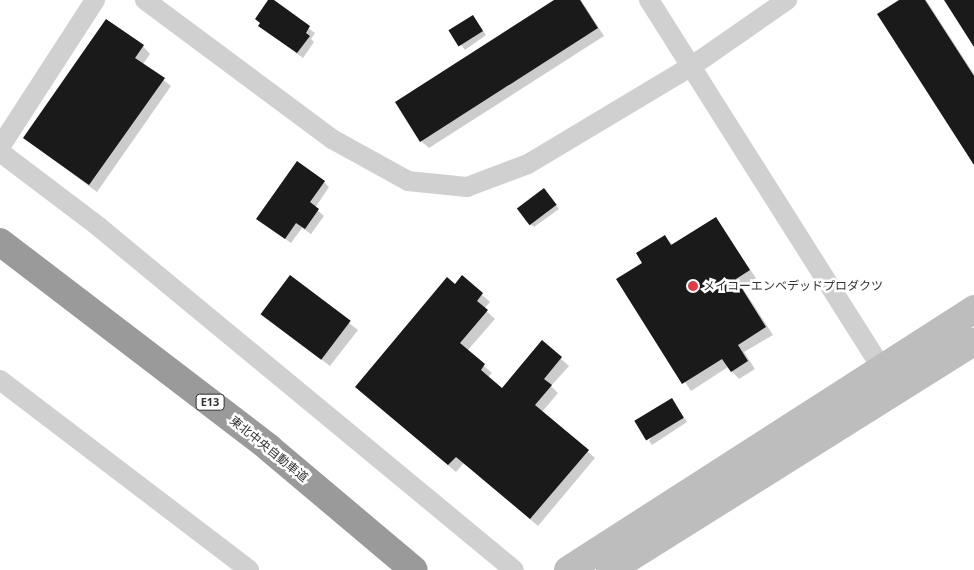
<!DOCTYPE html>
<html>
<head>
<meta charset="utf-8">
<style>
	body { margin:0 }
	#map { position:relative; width:974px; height:570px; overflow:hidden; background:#fff; font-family:"Noto Sans","Noto Sans JP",sans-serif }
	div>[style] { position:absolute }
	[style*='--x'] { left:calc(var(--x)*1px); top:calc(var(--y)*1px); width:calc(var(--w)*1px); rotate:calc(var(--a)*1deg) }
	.shadow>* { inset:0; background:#0003 }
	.building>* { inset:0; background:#1a1a1a; transform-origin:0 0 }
	.street>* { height:20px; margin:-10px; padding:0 10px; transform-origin:10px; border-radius:10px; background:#d0d0d0 }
	.secondary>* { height:28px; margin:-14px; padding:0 14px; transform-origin:14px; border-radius:14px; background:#bdbdbd }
	.highway>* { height:28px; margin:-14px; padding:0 14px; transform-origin:14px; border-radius:14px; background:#9a9a9a }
	.dots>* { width:14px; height:14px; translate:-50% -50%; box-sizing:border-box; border:2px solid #fff; border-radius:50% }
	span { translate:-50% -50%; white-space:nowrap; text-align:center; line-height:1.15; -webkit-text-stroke:5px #fff; paint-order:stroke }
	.shield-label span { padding:1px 4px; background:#fff; border:1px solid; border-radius:4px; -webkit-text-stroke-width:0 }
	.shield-label { font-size:11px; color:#333; font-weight:700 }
	.poi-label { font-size:12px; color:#333 }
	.left { translate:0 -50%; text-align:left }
	.street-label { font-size:12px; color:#333 }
</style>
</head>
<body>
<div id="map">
	<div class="shadow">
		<i style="clip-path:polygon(270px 0,315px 33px,311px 39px,314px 42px,303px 58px,259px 26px)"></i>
		<i style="clip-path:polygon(557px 0,581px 0,604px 36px,429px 148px,421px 141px)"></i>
		<i style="clip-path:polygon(902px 0,926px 0,974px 74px,974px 162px)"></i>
		<i style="clip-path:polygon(476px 21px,486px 35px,465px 50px,451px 32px)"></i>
		<i style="clip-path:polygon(143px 46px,150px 54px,143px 64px,171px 86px,97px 192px,24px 138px)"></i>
		<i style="clip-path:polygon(324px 182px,329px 187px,315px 208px,324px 216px,311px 234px,302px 228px,291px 243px,264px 224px)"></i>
		<i style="clip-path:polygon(547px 193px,559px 209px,534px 227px,530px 224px)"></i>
		<i style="clip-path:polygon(715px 218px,756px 278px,742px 287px,773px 335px,744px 352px,755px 369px,739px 379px,728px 367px,691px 391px,617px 280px,644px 263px,665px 237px,673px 245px)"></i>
		<i style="clip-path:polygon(290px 277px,358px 330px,330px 366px,270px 321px)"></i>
		<i style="clip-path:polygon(462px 277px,490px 302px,484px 309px,495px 319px,467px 351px,492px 373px,488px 377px,502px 390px,542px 342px,569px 366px,551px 386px,558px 393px,542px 412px,595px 458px,538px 526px,464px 463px,456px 472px,364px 394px)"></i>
		<i style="clip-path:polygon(675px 404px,687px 422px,652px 445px,649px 441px)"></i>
	</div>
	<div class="building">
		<i style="clip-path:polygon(268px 0,274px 0,310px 26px,306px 33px,310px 36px,297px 53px,258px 26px,260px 23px,255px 19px)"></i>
		<i style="clip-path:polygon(554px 0,580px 0,598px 28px,420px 142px,395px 102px)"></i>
		<i style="clip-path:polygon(899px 0,925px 0,974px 76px,974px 165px,877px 14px)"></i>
		<i style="clip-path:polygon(944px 0,974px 0,974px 47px)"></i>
		<i style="left:473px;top:15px;width:19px;height:29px;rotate:58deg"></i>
		<i style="clip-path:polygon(106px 19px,144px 45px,135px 58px,165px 78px,89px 185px,23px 138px)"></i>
		<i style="clip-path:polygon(297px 161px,325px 181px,310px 202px,319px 209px,305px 229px,296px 223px,285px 239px,256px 219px)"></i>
		<i style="left:544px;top:188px;width:21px;height:34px;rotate:53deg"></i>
		<i style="clip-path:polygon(716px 217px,750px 270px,736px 279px,766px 327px,738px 345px,748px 361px,731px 372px,722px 359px,682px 384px,616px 279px,642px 263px,636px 253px,665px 235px,671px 245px)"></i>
		<i style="left:290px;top:275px;width:76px;height:49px;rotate:37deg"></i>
		<i style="clip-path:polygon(462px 275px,483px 293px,477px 301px,488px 310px,460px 343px,485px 364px,481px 370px,502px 388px,542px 340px,562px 357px,544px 379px,552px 385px,535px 405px,589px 450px,530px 519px,456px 457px,448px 465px,355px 387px,447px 277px,455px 284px)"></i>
		<i style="left:672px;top:398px;width:23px;height:44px;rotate:59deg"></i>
	</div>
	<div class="street">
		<i style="--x:145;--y:0;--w:233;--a:36.6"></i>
		<i style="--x:332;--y:139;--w:87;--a:28.9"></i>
		<i style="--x:408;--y:181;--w:59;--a:5.8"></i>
		<i style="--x:467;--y:187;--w:65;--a:-20.7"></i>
		<i style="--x:528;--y:164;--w:191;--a:-30.9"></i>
		<i style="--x:692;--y:66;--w:116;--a:-34.8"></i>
		<i style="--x:649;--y:0;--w:449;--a:57.7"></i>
		<i style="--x:0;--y:147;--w:175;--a:-57.1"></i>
		<i style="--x:0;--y:152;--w:124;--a:37.1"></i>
		<i style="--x:99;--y:227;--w:538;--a:39.57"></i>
		<i style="--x:0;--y:380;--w:313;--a:37.3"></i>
	</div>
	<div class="secondary">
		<i style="--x:568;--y:570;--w:483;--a:-32.7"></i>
		<i style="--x:610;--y:570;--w:430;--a:-32.1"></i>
	</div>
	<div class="highway">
		<i style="--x:0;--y:242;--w:339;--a:37.4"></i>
		<i style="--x:269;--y:448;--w:189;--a:40.1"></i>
	</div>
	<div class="dots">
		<i style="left:693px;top:286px;background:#e63946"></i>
	</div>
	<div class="shield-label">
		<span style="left:210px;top:402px">E13</span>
	</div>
	<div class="poi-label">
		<span class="left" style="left:703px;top:286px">メイコーエンベデッドプロダクツ</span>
	</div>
	<div class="street-label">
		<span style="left:269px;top:449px;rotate:39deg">東北中央自動車道</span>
	</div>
</div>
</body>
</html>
